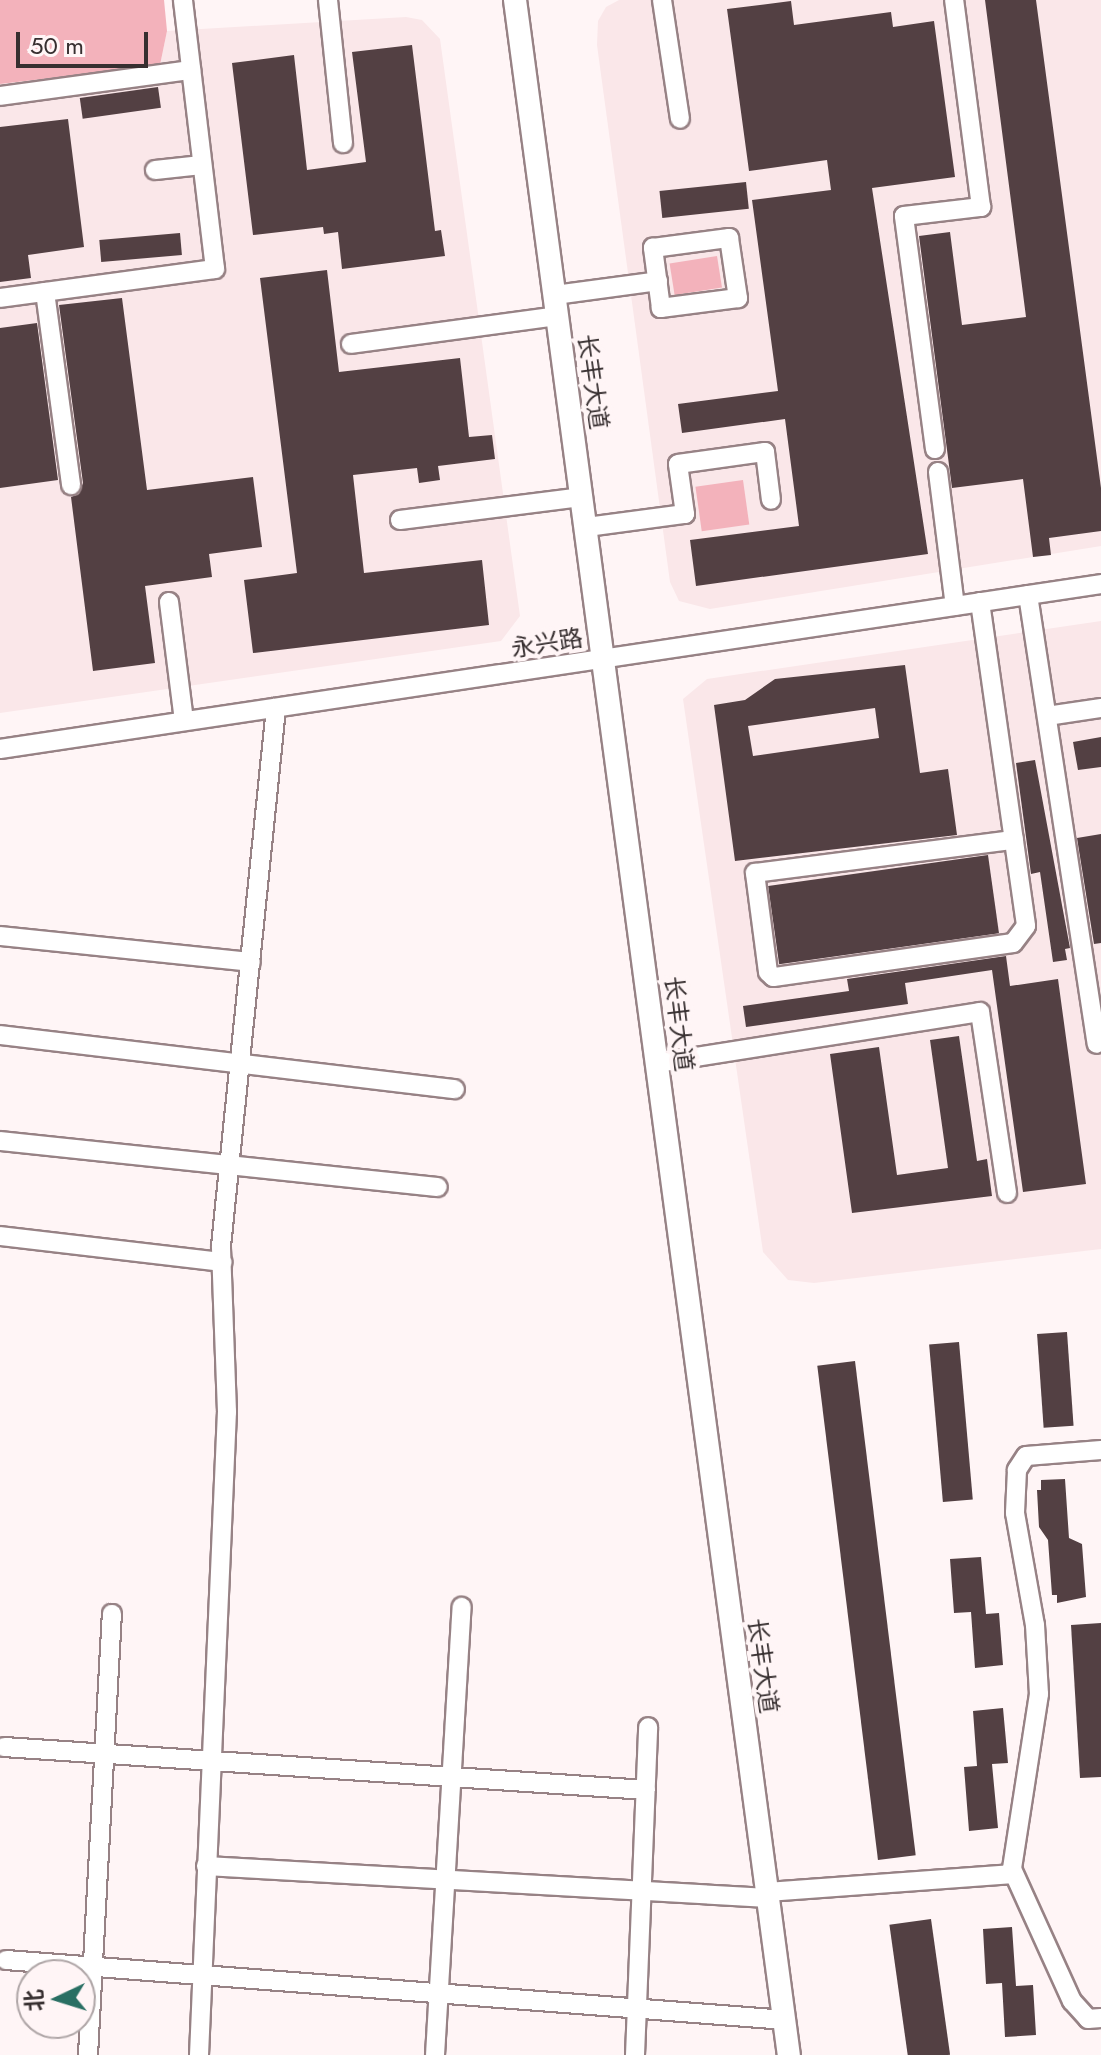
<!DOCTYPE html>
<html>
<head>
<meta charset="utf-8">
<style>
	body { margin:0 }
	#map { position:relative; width:1101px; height:2055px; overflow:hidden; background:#fff5f6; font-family:Jost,"Noto Sans SC",sans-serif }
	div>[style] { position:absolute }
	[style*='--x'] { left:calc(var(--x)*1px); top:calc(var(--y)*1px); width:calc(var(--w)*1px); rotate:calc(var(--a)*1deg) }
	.built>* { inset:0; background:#fae7e9 }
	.green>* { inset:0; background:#f3b2bb; transform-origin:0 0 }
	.building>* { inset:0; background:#534043; transform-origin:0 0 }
	.roads { filter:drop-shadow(2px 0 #978285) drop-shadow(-2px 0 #978285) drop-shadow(0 2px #978285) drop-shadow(0 -2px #978285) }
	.minor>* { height:18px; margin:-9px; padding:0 9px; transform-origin:9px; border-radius:9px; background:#fff }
	.major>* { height:22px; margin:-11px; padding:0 11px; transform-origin:11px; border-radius:11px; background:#fff }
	span { translate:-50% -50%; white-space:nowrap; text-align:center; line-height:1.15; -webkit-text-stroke:8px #fff5f6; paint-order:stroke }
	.street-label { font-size:24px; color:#372f30 }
	.north { position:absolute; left:16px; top:1959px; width:80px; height:80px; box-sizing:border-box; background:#fff5f6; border:2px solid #afa6a7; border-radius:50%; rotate:266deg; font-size:22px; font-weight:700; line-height:32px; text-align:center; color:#372f30 }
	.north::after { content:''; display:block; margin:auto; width:28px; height:36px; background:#296f63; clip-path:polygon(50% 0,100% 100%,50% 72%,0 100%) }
	.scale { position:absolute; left:16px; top:32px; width:132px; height:36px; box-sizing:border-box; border:4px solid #372f30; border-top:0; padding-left:10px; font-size:24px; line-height:28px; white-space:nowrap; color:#372f30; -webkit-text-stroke:6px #fff5f6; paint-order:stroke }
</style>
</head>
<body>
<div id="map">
	<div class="built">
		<i style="clip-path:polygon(619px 0,1101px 0,1101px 546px,710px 609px,679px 601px,670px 582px,597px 45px,598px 21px,606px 7px)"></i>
		<i style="clip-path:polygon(406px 17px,422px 20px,440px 39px,520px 616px,501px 641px,0 713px,0 84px,160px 65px,167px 31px)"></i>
		<i style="clip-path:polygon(1101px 621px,1101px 1249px,814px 1283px,788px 1280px,763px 1252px,683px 699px,707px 679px)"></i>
	</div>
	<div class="green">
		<i style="clip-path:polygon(0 0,164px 0,167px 31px,160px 65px,0 84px)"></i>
		<i style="left:717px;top:256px;width:32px;height:48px;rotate:81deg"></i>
		<i style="left:743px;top:480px;width:45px;height:48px;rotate:82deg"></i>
	</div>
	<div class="building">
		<i style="clip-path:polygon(985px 0,1036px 0,1101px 488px,1101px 531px,1049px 538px,1051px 555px,1033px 557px,1023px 479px,952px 488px,919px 236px,950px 232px,962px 325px,1026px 317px)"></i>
		<i style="clip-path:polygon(791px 1px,794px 25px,891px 12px,893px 27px,934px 21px,955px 177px,872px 188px,928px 554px,696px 586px,690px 540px,799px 526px,785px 419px,682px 433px,678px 404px,778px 391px,752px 200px,831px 190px,827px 160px,749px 171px,727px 9px)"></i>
		<i style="clip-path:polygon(412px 45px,435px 231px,441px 230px,445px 256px,342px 269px,338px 232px,324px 234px,323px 227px,253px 235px,232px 63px,294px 55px,307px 170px,366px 162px,352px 52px)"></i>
		<i style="left:158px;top:87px;width:21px;height:79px;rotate:82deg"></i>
		<i style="clip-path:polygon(68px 119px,84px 247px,28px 255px,31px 278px,0 282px,0 127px)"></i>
		<i style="left:746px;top:182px;width:27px;height:87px;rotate:84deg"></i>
		<i style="left:180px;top:233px;width:22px;height:81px;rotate:85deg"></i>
		<i style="clip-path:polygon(327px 270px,339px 372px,460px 358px,469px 437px,492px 435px,495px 459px,438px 466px,440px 480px,419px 483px,417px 468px,353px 475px,364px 573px,482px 560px,489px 625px,253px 653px,244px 580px,297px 573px,260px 278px)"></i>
		<i style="clip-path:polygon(122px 298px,147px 490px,253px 477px,262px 547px,209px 554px,212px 577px,145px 586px,155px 663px,93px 671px,71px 497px,79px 494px,83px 483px,59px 305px)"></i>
		<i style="clip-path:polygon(37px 323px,58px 480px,0 488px,0 328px)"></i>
		<i style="clip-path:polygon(evenodd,905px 665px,920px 773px,948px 769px,957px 835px,735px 861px,714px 705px,745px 700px,775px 679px,905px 665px,875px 708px,879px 738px,753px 756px,748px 726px,875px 708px)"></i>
		<i style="clip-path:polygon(1101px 737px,1101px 767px,1078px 770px,1073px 742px)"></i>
		<i style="clip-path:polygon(1035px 760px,1070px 948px,1065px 949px,1067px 960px,1053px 962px,1040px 872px,1031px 874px,1016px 763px)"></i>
		<i style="clip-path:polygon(1101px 834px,1101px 943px,1094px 944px,1077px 838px)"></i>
		<i style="left:988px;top:855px;width:79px;height:222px;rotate:82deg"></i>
		<i style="clip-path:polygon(1006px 956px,1010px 986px,1058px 979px,1086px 1184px,1023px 1192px,992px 970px,905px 983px,908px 1004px,746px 1027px,743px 1006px,849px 991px,847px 979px)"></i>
		<i style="clip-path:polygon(959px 1036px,977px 1161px,987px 1159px,992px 1196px,852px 1213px,830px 1054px,879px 1047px,897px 1175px,948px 1168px,930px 1040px)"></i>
		<i style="left:1067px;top:1332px;width:94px;height:30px;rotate:86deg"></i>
		<i style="left:959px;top:1342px;width:158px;height:30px;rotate:85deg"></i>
		<i style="left:855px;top:1361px;width:498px;height:38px;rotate:83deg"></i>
		<i style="clip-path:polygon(1065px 1479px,1069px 1538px,1082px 1544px,1086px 1597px,1057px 1603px,1057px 1595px,1052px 1595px,1048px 1540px,1039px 1527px,1037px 1490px,1041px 1490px,1041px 1480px)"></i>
		<i style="clip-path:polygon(981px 1557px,986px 1614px,999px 1613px,1003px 1665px,975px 1668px,971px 1612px,954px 1613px,950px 1559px)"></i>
		<i style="clip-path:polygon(1101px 1623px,1101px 1777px,1080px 1778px,1071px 1625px)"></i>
		<i style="clip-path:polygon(1003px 1708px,1008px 1763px,992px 1764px,998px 1828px,969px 1831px,964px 1767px,977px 1766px,973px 1711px)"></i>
		<i style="left:931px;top:1919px;width:137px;height:42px;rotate:82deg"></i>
		<i style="clip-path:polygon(1012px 1927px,1016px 1986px,1033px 1985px,1036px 2035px,1005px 2037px,1002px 1983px,986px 1984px,983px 1929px)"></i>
	</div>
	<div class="roads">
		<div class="minor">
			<i style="--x:328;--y:0;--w:144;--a:84"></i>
			<i style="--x:662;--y:0;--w:120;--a:81.4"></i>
			<i style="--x:0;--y:96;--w:193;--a:-7.8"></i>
			<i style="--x:155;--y:170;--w:47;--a:-6.1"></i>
			<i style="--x:729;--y:238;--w:61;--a:81.5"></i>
			<i style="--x:738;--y:298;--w:78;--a:172.6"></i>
			<i style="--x:661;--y:308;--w:61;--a:-97.6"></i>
			<i style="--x:653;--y:248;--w:77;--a:-7.5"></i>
			<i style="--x:45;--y:292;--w:195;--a:82.3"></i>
			<i style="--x:555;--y:295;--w:104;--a:-7.7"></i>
			<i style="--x:0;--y:298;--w:217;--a:-7.7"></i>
			<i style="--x:215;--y:269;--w:271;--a:-96.8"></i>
			<i style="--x:351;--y:344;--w:208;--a:-7.7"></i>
			<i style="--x:935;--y:449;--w:235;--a:-97.6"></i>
			<i style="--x:904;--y:216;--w:78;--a:-6.7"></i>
			<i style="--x:981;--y:207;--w:209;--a:-97.4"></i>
			<i style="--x:938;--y:472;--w:135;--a:82.8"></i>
			<i style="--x:400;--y:520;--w:184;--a:-7.2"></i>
			<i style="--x:587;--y:527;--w:99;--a:-7.6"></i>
			<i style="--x:685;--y:514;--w:50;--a:-98"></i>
			<i style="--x:678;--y:464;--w:88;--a:-7.9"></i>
			<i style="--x:765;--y:452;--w:48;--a:82.9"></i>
			<i style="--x:1028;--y:595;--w:454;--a:81.3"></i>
			<i style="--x:169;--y:602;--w:120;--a:82.8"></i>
			<i style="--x:980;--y:602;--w:327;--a:81.9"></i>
			<i style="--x:1026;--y:926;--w:21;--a:127"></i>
			<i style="--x:1013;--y:943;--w:242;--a:171.9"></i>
			<i style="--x:773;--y:977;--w:7;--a:-135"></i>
			<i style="--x:768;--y:972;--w:100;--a:-97.5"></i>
			<i style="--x:755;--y:873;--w:261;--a:-7.3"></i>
			<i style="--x:1047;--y:716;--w:55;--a:-8.4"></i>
			<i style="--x:0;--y:749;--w:1113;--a:-8.52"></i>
			<i style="--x:0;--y:936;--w:252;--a:5.9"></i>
			<i style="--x:0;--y:1035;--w:458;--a:6.8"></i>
			<i style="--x:658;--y:1063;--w:326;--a:-9"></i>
			<i style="--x:980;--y:1012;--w:183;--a:81.5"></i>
			<i style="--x:0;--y:1141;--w:440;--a:6"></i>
			<i style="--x:0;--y:1236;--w:224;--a:6.7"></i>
			<i style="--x:1101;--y:1450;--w:75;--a:175.4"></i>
			<i style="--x:1026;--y:1456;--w:17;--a:123"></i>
			<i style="--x:1017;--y:1470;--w:43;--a:92.7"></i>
			<i style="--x:1015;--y:1513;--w:114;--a:79.9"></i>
			<i style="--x:1035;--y:1625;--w:69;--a:86.7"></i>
			<i style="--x:1039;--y:1694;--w:177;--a:98.8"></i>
			<i style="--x:1012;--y:1869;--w:145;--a:65.6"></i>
			<i style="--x:1072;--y:2001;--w:24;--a:48"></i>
			<i style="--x:1088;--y:2019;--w:13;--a:-4"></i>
			<i style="--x:4;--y:1747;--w:643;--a:3.83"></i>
			<i style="--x:206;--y:1866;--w:563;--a:3.26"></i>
			<i style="--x:767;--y:1892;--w:247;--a:-4.2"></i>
			<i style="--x:6;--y:1960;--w:781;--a:4.4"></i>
			<i style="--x:88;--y:2055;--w:442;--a:-86.9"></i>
			<i style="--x:199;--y:2055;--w:644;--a:-87.51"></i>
			<i style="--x:227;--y:1412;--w:166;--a:-92.1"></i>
			<i style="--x:221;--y:1246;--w:541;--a:-84.16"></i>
			<i style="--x:435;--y:2055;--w:449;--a:-86.6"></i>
			<i style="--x:635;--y:2055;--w:328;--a:-87.7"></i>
		</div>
		<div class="major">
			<i style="--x:515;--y:0;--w:2073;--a:82.41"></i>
		</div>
	</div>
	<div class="street-label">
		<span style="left:593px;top:382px;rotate:82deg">长丰大道</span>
		<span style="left:547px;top:643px;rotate:-9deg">永兴路</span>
		<span style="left:679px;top:1024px;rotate:83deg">长丰大道</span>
		<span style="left:763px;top:1666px;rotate:82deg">长丰大道</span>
	</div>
	<div class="north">北</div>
	<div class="scale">50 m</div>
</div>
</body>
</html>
